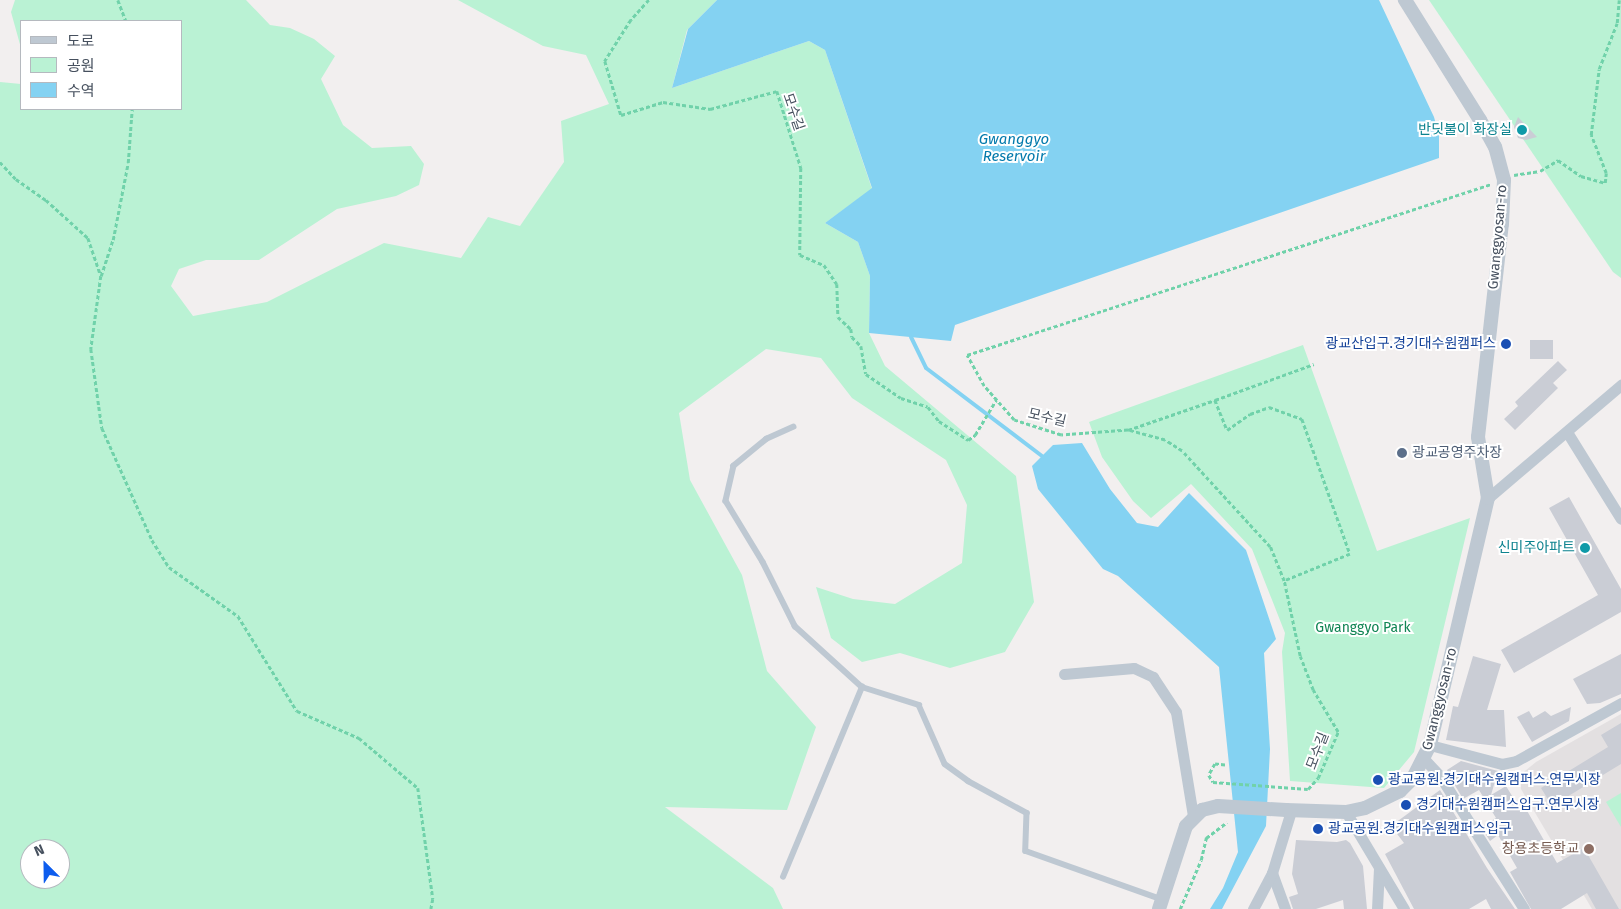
<!DOCTYPE html>
<html>
<head>
<meta charset="utf-8">
<style>
	body { margin:0 }
	#map { position:relative; width:1621px; height:909px; overflow:hidden; background:#f2efef; font-family:"Fira Sans","Noto Sans KR",sans-serif }
	div>[style] { position:absolute }
	[style*='--x'] { left:calc(var(--x)*1px); top:calc(var(--y)*1px); width:calc(var(--w)*1px); rotate:calc(var(--a)*1deg) }
	.education>* { inset:0; background:#e3e0e1 }
	.green>* { inset:0; background:#baf2d4 }
	.water>* { inset:0; background:#84d2f2 }
	.stream>* { height:4px; margin:-2px; padding:0 2px; transform-origin:2px; border-radius:2px; background:#84d2f2 }
	.building>* { inset:0; background:#cacdd5; transform-origin:0 0 }
	.path>* { height:2.5px; margin-top:-1.25px; transform-origin:0; background:repeating-linear-gradient(90deg,#70d2aa 0 4px,transparent 0 6.5px) }
	.service>* { height:5.5px; margin:-2.75px; padding:0 2.75px; transform-origin:2.75px; border-radius:2.75px; background:#bec8d2 }
	.minor>* { height:11px; margin:-5.5px; padding:0 5.5px; transform-origin:5.5px; border-radius:5.5px; background:#bec8d2 }
	.tertiary>* { height:14px; margin:-7px; padding:0 7px; transform-origin:7px; border-radius:7px; background:#bec8d2 }
	.tertiary-bridge>* { height:14px; margin:-7px; padding:0 7px; transform-origin:7px; border-radius:7px; background:#bec8d2 }
	.dots>* { width:14px; height:14px; translate:-50% -50%; box-sizing:border-box; border:2px solid #fff; border-radius:50% }
	span { translate:-50% -50%; white-space:nowrap; text-align:center; line-height:1.15; -webkit-text-stroke:4px #fff; paint-order:stroke }
	.street-label { font-size:14px; color:#46505e }
	.culture-label { font-size:14px; color:#0d838f }
	.right { translate:-100% -50%; text-align:right }
	.transit-label { font-size:14px; color:#164399 }
	.left { translate:0 -50%; text-align:left }
	.service-label { font-size:14px; color:#4e5e75 }
	.park-label { font-size:14px; color:#118554 }
	.education-label { font-size:14px; color:#785e54 }
	.water-label { font-size:15px; color:#037aac; font-style:italic }
	.legend { position:absolute; left:20px; top:20px; width:162px; height:90px; box-sizing:border-box; background:#fff; border:1px solid #b5b9bf; margin:0; padding:6px 9px; list-style:none; font-size:15px; color:#46505e }
	.legend li { display:flex; align-items:center; gap:10px; height:25px }
	.legend b { width:25px; border:1px solid #b5b9bf }
	.north { position:absolute; left:20px; top:839px; width:50px; height:50px; box-sizing:border-box; background:#fff; border:1px solid #b5b9bf; border-radius:50%; rotate:337deg; font-size:14px; font-weight:700; line-height:20px; text-align:center; color:#46505e }
	.north::after { content:''; display:block; margin:auto; width:18px; height:22px; background:#0d5dee; clip-path:polygon(50% 0,100% 100%,50% 72%,0 100%) }
</style>
</head>
<body>
<div id="map">
	<div class="education">
		<i style="clip-path:polygon(1621px 714px,1621px 909px,1592px 909px,1521px 789px,1520px 775px,1536px 762px)"></i>
	</div>
	<div class="green">
		<i style="clip-path:polygon(evenodd,15px 0,246px 0,270px 25px,290px 28px,314px 39px,335px 56px,321px 79px,343px 125px,372px 148px,411px 146px,424px 164px,419px 185px,396px 196px,337px 209px,259px 260px,206px 260px,179px 269px,171px 286px,193px 316px,267px 302px,384px 243px,461px 258px,488px 217px,520px 226px,564px 162px,561px 121px,609px 104px,586px 55px,543px 46px,458px 0,717px 0,687px 30px,672px 88px,809px 41px,825px 50px,872px 189px,825px 223px,858px 242px,870px 276px,869px 333px,885px 366px,1016px 476px,1034px 602px,1005px 652px,950px 668px,900px 653px,862px 662px,831px 638px,816px 587px,853px 599px,895px 604px,962px 563px,967px 505px,946px 460px,852px 398px,821px 358px,766px 349px,679px 413px,690px 480px,742px 575px,767px 671px,816px 727px,787px 810px,665px 807px,773px 888px,783px 909px,0 909px,0 82px,21px 84px,21px 109px,181px 109px,181px 21px,21px 21px,21px 48px,11px 12px,15px 0,30px 849px,60px 849px,60px 879px,30px 879px,30px 849px)"></i>
		<i style="clip-path:polygon(1429px 0,1621px 0,1621px 278px,1613px 272px)"></i>
		<i style="clip-path:polygon(1303px 345px,1377px 551px,1470px 518px,1414px 752px,1384px 788px,1290px 781px,1282px 652px,1285px 633px,1252px 549px,1191px 484px,1151px 518px,1133px 501px,1102px 457px,1089px 422px)"></i>
		<i style="clip-path:polygon(1621px 793px,1621px 827px,1606px 802px)"></i>
	</div>
	<div class="water">
		<i style="clip-path:polygon(717px 0,1379px 0,1434px 117px,1439px 135px,1439px 158px,955px 325px,951px 341px,869px 333px,870px 276px,858px 242px,825px 223px,872px 188px,825px 50px,809px 41px,672px 88px,688px 29px)"></i>
		<i style="clip-path:polygon(1082px 443px,1110px 489px,1137px 523px,1158px 527px,1189px 493px,1246px 550px,1276px 639px,1264px 653px,1270px 749px,1266px 826px,1222px 909px,1210px 909px,1223px 888px,1238px 852px,1219px 667px,1118px 576px,1103px 569px,1038px 489px,1032px 466px,1053px 445px)"></i>
	</div>
	<div class="stream">
		<i style="--x:911;--y:337;--w:34;--a:64"></i>
		<i style="--x:926;--y:368;--w:146;--a:37.2"></i>
	</div>
	<div class="building">
		<i style="clip-path:polygon(1518px 117px,1537px 137px,1526px 140px,1518px 138px,1514px 127px)"></i>
		<i style="left:1530px;top:340px;width:23px;height:19px"></i>
		<i style="clip-path:polygon(1558px 361px,1567px 370px,1553px 383px,1558px 388px,1515px 430px,1504px 419px,1518px 406px,1515px 402px)"></i>
		<i style="clip-path:polygon(1569px 497px,1621px 589px,1621px 612px,1514px 673px,1501px 650px,1598px 595px,1549px 508px)"></i>
		<i style="clip-path:polygon(1621px 654px,1621px 694px,1600px 703px,1587px 704px,1573px 679px)"></i>
		<i style="clip-path:polygon(1473px 656px,1501px 664px,1487px 710px,1504px 710px,1506px 747px,1446px 740px,1453px 706px,1458px 707px)"></i>
		<i style="clip-path:polygon(1571px 707px,1569px 721px,1532px 742px,1517px 717px,1529px 711px,1533px 718px,1545px 711px,1551px 716px)"></i>
		<i style="clip-path:polygon(1621px 723px,1621px 764px,1552px 806px,1541px 788px,1608px 747px,1601px 735px)"></i>
		<i style="clip-path:polygon(1461px 761px,1498px 771px,1491px 795px,1506px 786px,1517px 804px,1522px 802px,1557px 863px,1584px 848px,1619px 909px,1596px 909px,1587px 893px,1561px 909px,1531px 909px,1510px 872px,1517px 868px,1498px 835px,1490px 841px,1481px 827px,1496px 818px,1479px 790px,1463px 799px,1453px 782px,1447px 770px)"></i>
		<i style="clip-path:polygon(1440px 790px,1487px 868px,1515px 909px,1491px 909px,1486px 899px,1469px 909px,1414px 909px,1385px 854px,1404px 843px,1391px 826px)"></i>
		<i style="clip-path:polygon(1296px 840px,1337px 842px,1346px 840px,1350px 843px,1363px 866px,1367px 909px,1344px 909px,1343px 900px,1316px 909px,1293px 909px,1289px 897px,1298px 894px,1292px 874px)"></i>
	</div>
	<div class="path">
		<i style="--x:118;--y:0;--w:22;--a:69"></i>
		<i style="--x:649;--y:0;--w:27;--a:132"></i>
		<i style="--x:631;--y:20;--w:49;--a:122.4"></i>
		<i style="--x:605;--y:61;--w:56;--a:73.5"></i>
		<i style="--x:621;--y:115;--w:44;--a:-17.2"></i>
		<i style="--x:663;--y:102;--w:48;--a:8.5"></i>
		<i style="--x:710;--y:109;--w:69;--a:-15"></i>
		<i style="--x:777;--y:91;--w:81;--a:72.7"></i>
		<i style="--x:801;--y:168;--w:87;--a:90.7"></i>
		<i style="--x:800;--y:255;--w:26;--a:23"></i>
		<i style="--x:824;--y:265;--w:23;--a:56"></i>
		<i style="--x:837;--y:284;--w:33;--a:88"></i>
		<i style="--x:838;--y:317;--w:18;--a:43"></i>
		<i style="--x:851;--y:329;--w:8;--a:83"></i>
		<i style="--x:852;--y:337;--w:13;--a:45"></i>
		<i style="--x:861;--y:346;--w:28;--a:80"></i>
		<i style="--x:866;--y:374;--w:42;--a:34.4"></i>
		<i style="--x:901;--y:398;--w:28;--a:18"></i>
		<i style="--x:928;--y:407;--w:18;--a:52"></i>
		<i style="--x:939;--y:421;--w:35;--a:33"></i>
		<i style="--x:968;--y:440;--w:9;--a:-36"></i>
		<i style="--x:975;--y:435;--w:41;--a:-59"></i>
		<i style="--x:0;--y:162;--w:23;--a:47"></i>
		<i style="--x:16;--y:179;--w:37;--a:35"></i>
		<i style="--x:46;--y:200;--w:57;--a:42.1"></i>
		<i style="--x:88;--y:238;--w:40;--a:71.1"></i>
		<i style="--x:101;--y:276;--w:74;--a:97.8"></i>
		<i style="--x:91;--y:349;--w:80;--a:82.1"></i>
		<i style="--x:102;--y:428;--w:123;--a:65.9"></i>
		<i style="--x:152;--y:540;--w:32;--a:58"></i>
		<i style="--x:169;--y:567;--w:85;--a:35.4"></i>
		<i style="--x:238;--y:616;--w:112;--a:58.2"></i>
		<i style="--x:297;--y:711;--w:68;--a:23.5"></i>
		<i style="--x:359;--y:738;--w:77;--a:40.3"></i>
		<i style="--x:418;--y:788;--w:112;--a:82.3"></i>
		<i style="--x:433;--y:899;--w:10;--a:101"></i>
		<i style="--x:1514;--y:175;--w:26;--a:-9"></i>
		<i style="--x:1540;--y:171;--w:21;--a:-31"></i>
		<i style="--x:1558;--y:160;--w:28;--a:35"></i>
		<i style="--x:1581;--y:176;--w:25;--a:16"></i>
		<i style="--x:1605;--y:183;--w:10;--a:-84"></i>
		<i style="--x:1606;--y:173;--w:41;--a:-111.5"></i>
		<i style="--x:1591;--y:135;--w:66;--a:-83.1"></i>
		<i style="--x:1599;--y:69;--w:49;--a:-68.6"></i>
		<i style="--x:1617;--y:23;--w:23;--a:-85"></i>
		<i style="--x:101;--y:276;--w:38;--a:-72"></i>
		<i style="--x:113;--y:240;--w:78;--a:-79"></i>
		<i style="--x:128;--y:163;--w:54;--a:-85.8"></i>
		<i style="--x:1215;--y:400;--w:105;--a:-20"></i>
		<i style="--x:1128;--y:430;--w:92;--a:-19"></i>
		<i style="--x:1215;--y:400;--w:32;--a:68"></i>
		<i style="--x:1227;--y:430;--w:28;--a:-35"></i>
		<i style="--x:1250;--y:414;--w:20;--a:-20"></i>
		<i style="--x:1269;--y:407;--w:35;--a:20"></i>
		<i style="--x:1302;--y:419;--w:143;--a:70.4"></i>
		<i style="--x:1350;--y:554;--w:71;--a:157.8"></i>
		<i style="--x:1225;--y:765;--w:10;--a:-174"></i>
		<i style="--x:1215;--y:764;--w:13;--a:119"></i>
		<i style="--x:1209;--y:775;--w:8;--a:60"></i>
		<i style="--x:1213;--y:782;--w:95;--a:4.2"></i>
		<i style="--x:1308;--y:789;--w:15;--a:-48"></i>
		<i style="--x:1318;--y:778;--w:50;--a:-66.5"></i>
		<i style="--x:1338;--y:732;--w:49;--a:-120.8"></i>
		<i style="--x:1313;--y:690;--w:36;--a:-111"></i>
		<i style="--x:1300;--y:656;--w:77;--a:-102"></i>
		<i style="--x:1284;--y:581;--w:37;--a:-112"></i>
		<i style="--x:1270;--y:547;--w:130;--a:-132.5"></i>
		<i style="--x:1182;--y:451;--w:20;--a:-147"></i>
		<i style="--x:1165;--y:440;--w:38;--a:-165"></i>
		<i style="--x:1128;--y:430;--w:67;--a:175.7"></i>
		<i style="--x:1061;--y:435;--w:49;--a:-162.3"></i>
		<i style="--x:1014;--y:420;--w:45;--a:-131.4"></i>
		<i style="--x:984;--y:386;--w:35;--a:-119"></i>
		<i style="--x:967;--y:355;--w:551;--a:-18.07"></i>
		<i style="--x:1180;--y:909;--w:53;--a:-66.8"></i>
		<i style="--x:1201;--y:860;--w:23;--a:-77"></i>
		<i style="--x:1206;--y:838;--w:26;--a:-37"></i>
	</div>
	<div class="service">
		<i style="--x:794;--y:427;--w:30;--a:156"></i>
		<i style="--x:767;--y:439;--w:43;--a:140.7"></i>
		<i style="--x:734;--y:466;--w:36;--a:103"></i>
		<i style="--x:726;--y:501;--w:71;--a:58.8"></i>
		<i style="--x:763;--y:562;--w:72;--a:63.4"></i>
		<i style="--x:795;--y:626;--w:91;--a:42.3"></i>
		<i style="--x:862;--y:687;--w:60;--a:17.5"></i>
		<i style="--x:919;--y:705;--w:64;--a:66.2"></i>
		<i style="--x:945;--y:764;--w:29;--a:36"></i>
		<i style="--x:968;--y:781;--w:67;--a:28.5"></i>
		<i style="--x:1027;--y:813;--w:38;--a:92"></i>
		<i style="--x:1026;--y:851;--w:143;--a:19.6"></i>
		<i style="--x:783;--y:877;--w:206;--a:-67.4"></i>
	</div>
	<div class="minor">
		<i style="--x:1567;--y:432;--w:102;--a:58.2"></i>
		<i style="--x:1488;--y:498;--w:175;--a:-40.4"></i>
		<i style="--x:1064;--y:674;--w:70;--a:-4.9"></i>
		<i style="--x:1134;--y:668;--w:21;--a:25"></i>
		<i style="--x:1153;--y:677;--w:42;--a:56.7"></i>
		<i style="--x:1176;--y:712;--w:105;--a:80.7"></i>
		<i style="--x:1430;--y:745;--w:74;--a:14.8"></i>
		<i style="--x:1502;--y:764;--w:14;--a:-12"></i>
		<i style="--x:1516;--y:761;--w:120;--a:-28.9"></i>
		<i style="--x:1425;--y:760;--w:22;--a:47"></i>
		<i style="--x:1440;--y:776;--w:157;--a:57.7"></i>
		<i style="--x:1346;--y:812;--w:113;--a:59.1"></i>
		<i style="--x:1272;--y:873;--w:38;--a:70"></i>
		<i style="--x:1253;--y:909;--w:41;--a:-62.2"></i>
		<i style="--x:1272;--y:873;--w:65;--a:-73"></i>
		<i style="--x:1377;--y:909;--w:41;--a:-87.2"></i>
	</div>
	<div class="tertiary">
		<i style="--x:1286;--y:810;--w:60;--a:1.9"></i>
		<i style="--x:1346;--y:812;--w:19;--a:-12"></i>
		<i style="--x:1365;--y:808;--w:39;--a:-26"></i>
		<i style="--x:1400;--y:791;--w:18;--a:-45"></i>
		<i style="--x:1413;--y:778;--w:37;--a:-63"></i>
		<i style="--x:1430;--y:745;--w:254;--a:-76.8"></i>
		<i style="--x:1488;--y:498;--w:62;--a:-99.3"></i>
		<i style="--x:1478;--y:437;--w:214;--a:-83.6"></i>
		<i style="--x:1502;--y:224;--w:44;--a:-87.4"></i>
		<i style="--x:1504;--y:180;--w:34;--a:-105"></i>
		<i style="--x:1495;--y:147;--w:31;--a:-119"></i>
		<i style="--x:1480;--y:120;--w:142;--a:-122"></i>
		<i style="--x:1159;--y:909;--w:87;--a:-72"></i>
		<i style="--x:1186;--y:826;--w:23;--a:-45"></i>
		<i style="--x:1202;--y:810;--w:16;--a:-14"></i>
	</div>
	<div class="tertiary-bridge">
		<i style="--x:1218;--y:806;--w:68;--a:3.4"></i>
	</div>
	<div class="dots">
		<i style="left:1522px;top:130px;background:#0f9aa8"></i>
		<i style="left:1506px;top:344px;background:#1a4fb4"></i>
		<i style="left:1402px;top:453px;background:#5c6f8a"></i>
		<i style="left:1585px;top:548px;background:#0f9aa8"></i>
		<i style="left:1378px;top:780px;background:#1a4fb4"></i>
		<i style="left:1406px;top:805px;background:#1a4fb4"></i>
		<i style="left:1318px;top:829px;background:#1a4fb4"></i>
		<i style="left:1589px;top:849px;background:#8d6e63"></i>
	</div>
	<div class="street-label">
		<span style="left:793px;top:112px;rotate:71deg">모수길</span>
		<span style="left:1498px;top:237px;rotate:-85deg">Gwanggyosan-ro</span>
		<span style="left:1047px;top:418px;rotate:13deg">모수길</span>
		<span style="left:1440px;top:699px;rotate:-76deg">Gwanggyosan-ro</span>
		<span style="left:1318px;top:751px;rotate:-69deg">모수길</span>
	</div>
	<div class="culture-label">
		<span class="right" style="left:1512px;top:130px">반딧불이 화장실</span>
		<span class="right" style="left:1575px;top:548px">신미주아파트</span>
	</div>
	<div class="transit-label">
		<span class="right" style="left:1496px;top:344px">광교산입구.경기대수원캠퍼스</span>
		<span class="left" style="left:1388px;top:780px">광교공원.경기대수원캠퍼스.연무시장</span>
		<span class="left" style="left:1416px;top:805px">경기대수원캠퍼스입구.연무시장</span>
		<span class="left" style="left:1328px;top:829px">광교공원.경기대수원캠퍼스입구</span>
	</div>
	<div class="service-label">
		<span class="left" style="left:1412px;top:453px">광교공영주차장</span>
	</div>
	<div class="park-label">
		<span style="left:1363px;top:628px">Gwanggyo Park</span>
	</div>
	<div class="education-label">
		<span class="right" style="left:1579px;top:849px">창용초등학교</span>
	</div>
	<div class="water-label">
		<span style="left:1014px;top:148px">Gwanggyo<br>Reservoir</span>
	</div>
	<ul class="legend">
	<li><b style="height:6px;background:#bec8d2"></b>도로</li>
	<li><b style="height:14px;background:#baf2d4"></b>공원</li>
	<li><b style="height:14px;background:#84d2f2"></b>수역</li>
	</ul>
	<div class="north">N</div>
</div>
</body>
</html>
